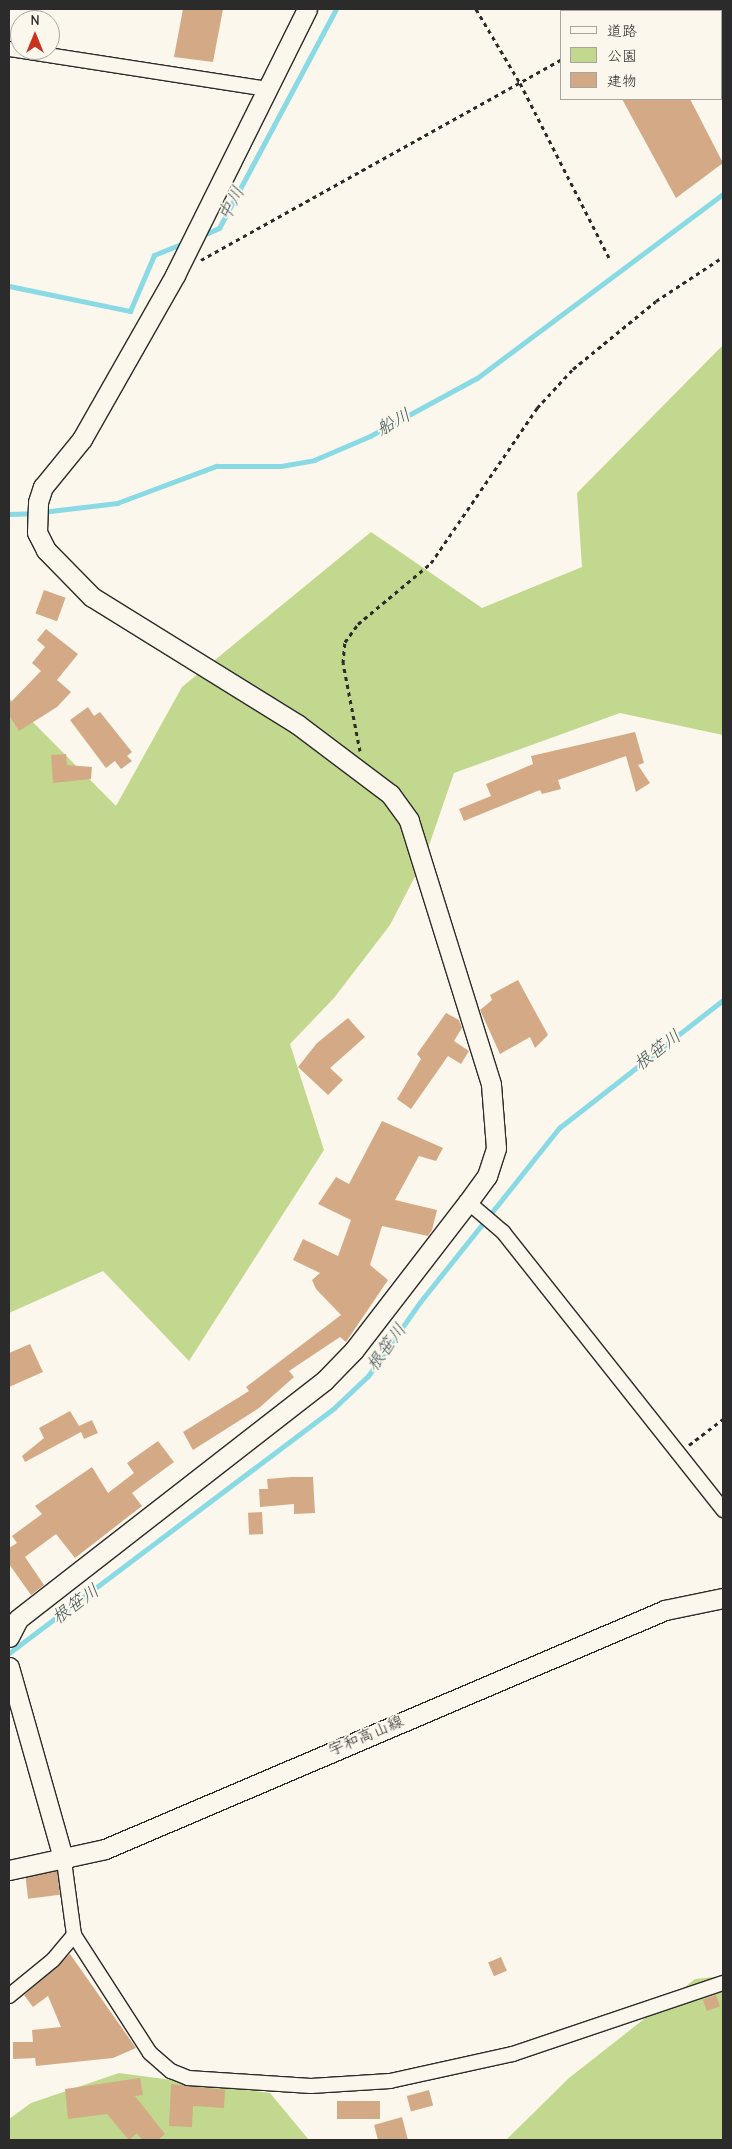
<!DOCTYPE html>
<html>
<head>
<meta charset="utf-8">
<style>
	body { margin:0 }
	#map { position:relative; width:732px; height:2149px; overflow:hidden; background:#fbf7ec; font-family:"Comic Neue","Klee One",sans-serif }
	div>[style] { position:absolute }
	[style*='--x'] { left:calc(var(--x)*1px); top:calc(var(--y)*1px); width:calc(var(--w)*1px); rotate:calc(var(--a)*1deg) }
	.green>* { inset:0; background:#c1d88e }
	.stream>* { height:5px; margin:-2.5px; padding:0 2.5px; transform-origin:2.5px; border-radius:2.5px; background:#89dae4 }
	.building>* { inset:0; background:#d4aa86; transform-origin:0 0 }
	.path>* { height:3px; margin-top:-1.5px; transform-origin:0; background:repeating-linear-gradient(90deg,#2b2b2b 0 4px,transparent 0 8px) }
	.roads { filter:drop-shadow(1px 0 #2b2b2b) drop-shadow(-1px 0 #2b2b2b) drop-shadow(0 1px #2b2b2b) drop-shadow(0 -1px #2b2b2b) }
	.street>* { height:14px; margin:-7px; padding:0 7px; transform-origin:7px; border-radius:7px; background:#fbf7ec }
	.secondary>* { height:19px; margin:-9.5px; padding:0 9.5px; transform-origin:9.5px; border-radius:9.5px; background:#fbf7ec }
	span { translate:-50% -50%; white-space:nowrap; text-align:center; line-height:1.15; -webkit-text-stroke:4px #fbf7ec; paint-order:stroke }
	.street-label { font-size:16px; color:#2b2b2b }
	.water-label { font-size:18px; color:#425759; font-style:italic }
	.frame { position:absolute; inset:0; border:10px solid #2b2b2b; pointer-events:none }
	.legend { position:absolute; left:560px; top:10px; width:162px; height:90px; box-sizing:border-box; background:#fbf7ec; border:1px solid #a8a59f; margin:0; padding:6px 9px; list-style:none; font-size:15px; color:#2b2b2b }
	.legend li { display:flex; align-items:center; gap:10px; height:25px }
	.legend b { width:25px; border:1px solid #a8a59f }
	.north { position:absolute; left:10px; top:10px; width:50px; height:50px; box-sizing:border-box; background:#fbf7ec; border:1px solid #a8a59f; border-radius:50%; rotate:0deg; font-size:14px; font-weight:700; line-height:20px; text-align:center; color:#2b2b2b }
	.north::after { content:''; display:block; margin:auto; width:18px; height:22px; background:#c8321e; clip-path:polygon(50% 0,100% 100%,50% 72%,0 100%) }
</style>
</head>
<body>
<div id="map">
	<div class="green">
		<i style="clip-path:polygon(723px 345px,723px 735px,620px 713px,454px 773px,425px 857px,390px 925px,334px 998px,290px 1044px,324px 1150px,189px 1361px,103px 1271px,9px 1313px,9px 698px,116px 806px,182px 687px,371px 532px,482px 608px,582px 567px,577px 493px)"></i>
		<i style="clip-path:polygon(723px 1976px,723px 2140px,506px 2140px,569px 2078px,695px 1979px)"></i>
		<i style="clip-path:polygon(119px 2073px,270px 2093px,309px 2140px,9px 2140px,9px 2119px,31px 2103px)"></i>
	</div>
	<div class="stream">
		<i style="--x:201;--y:236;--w:20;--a:-24"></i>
		<i style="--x:219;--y:228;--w:248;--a:-61.9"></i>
		<i style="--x:9;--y:286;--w:124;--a:11.7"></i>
		<i style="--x:130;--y:311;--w:61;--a:-66.8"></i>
		<i style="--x:154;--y:255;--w:35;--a:-22"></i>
		<i style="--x:42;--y:512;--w:76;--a:-6.8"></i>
		<i style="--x:117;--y:503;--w:106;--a:-20.5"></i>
		<i style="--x:216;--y:466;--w:65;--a:0"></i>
		<i style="--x:281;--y:466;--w:34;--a:-10"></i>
		<i style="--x:314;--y:460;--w:61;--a:-23.2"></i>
		<i style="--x:370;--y:436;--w:122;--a:-28.5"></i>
		<i style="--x:477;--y:378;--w:307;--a:-36.8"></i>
		<i style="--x:9;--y:514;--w:24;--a:-2"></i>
		<i style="--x:9;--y:1653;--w:408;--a:-37"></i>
		<i style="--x:335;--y:1407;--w:45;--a:-43.2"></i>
		<i style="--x:368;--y:1376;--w:90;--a:-54.9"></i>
		<i style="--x:420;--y:1302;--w:223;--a:-51.4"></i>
		<i style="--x:559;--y:1128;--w:208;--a:-38"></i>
	</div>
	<div class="building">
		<i style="clip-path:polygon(183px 9px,223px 9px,213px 62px,174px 57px)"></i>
		<i style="clip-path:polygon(622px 99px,690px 99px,723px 163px,676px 198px)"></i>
		<i style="left:44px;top:590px;width:23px;height:25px;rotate:20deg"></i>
		<i style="clip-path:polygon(46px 629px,78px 654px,57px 680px,71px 692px,57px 707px,19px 731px,9px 715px,9px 704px,41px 671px,32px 663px,45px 647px,37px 640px)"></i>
		<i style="clip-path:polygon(88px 707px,94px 716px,100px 712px,132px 752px,127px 756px,132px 761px,121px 769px,115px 761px,106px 768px,70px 720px)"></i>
		<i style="clip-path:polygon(635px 732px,644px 763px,638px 765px,650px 783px,636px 792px,626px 756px,558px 780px,561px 789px,542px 794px,540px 790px,464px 821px,459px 809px,491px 796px,486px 784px,533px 764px,531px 756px)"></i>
		<i style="clip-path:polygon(66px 754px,67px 765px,92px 767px,91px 779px,53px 783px,51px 755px)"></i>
		<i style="clip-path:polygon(518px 980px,548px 1035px,535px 1048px,530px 1037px,500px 1054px,480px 1010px,492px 1000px,490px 995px)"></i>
		<i style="clip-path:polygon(446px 1013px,459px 1020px,462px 1028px,454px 1041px,469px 1051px,461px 1064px,448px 1056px,411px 1109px,397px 1099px,421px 1059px,417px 1054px)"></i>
		<i style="clip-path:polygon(348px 1018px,365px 1037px,330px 1068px,343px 1080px,328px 1095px,298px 1067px,317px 1043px)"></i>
		<i style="clip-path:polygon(382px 1121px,443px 1148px,436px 1161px,419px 1156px,395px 1200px,437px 1210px,432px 1230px,428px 1236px,382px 1226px,370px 1265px,388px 1280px,346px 1342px,340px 1337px,289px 1371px,294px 1377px,259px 1408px,193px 1450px,183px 1432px,249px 1391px,246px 1387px,341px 1315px,316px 1289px,312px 1280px,320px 1273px,293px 1260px,303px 1239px,338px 1256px,351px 1220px,318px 1204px,336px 1177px,349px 1184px)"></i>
		<i style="clip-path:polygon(30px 1344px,43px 1372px,9px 1387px,9px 1353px)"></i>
		<i style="clip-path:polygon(70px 1411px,79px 1426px,92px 1420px,98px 1433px,84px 1439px,81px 1432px,25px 1462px,22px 1456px,44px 1438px,39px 1428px)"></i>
		<i style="clip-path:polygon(158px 1441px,174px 1462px,132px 1493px,142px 1506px,75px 1558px,56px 1534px,25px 1557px,44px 1585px,31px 1595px,9px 1564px,9px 1548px,17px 1543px,12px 1536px,42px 1514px,35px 1506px,92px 1467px,108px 1493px,134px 1473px,127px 1463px)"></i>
		<i style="clip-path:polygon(291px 1477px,313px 1477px,315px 1513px,294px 1514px,294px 1504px,260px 1507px,259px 1489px,268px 1489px,267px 1479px)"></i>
		<i style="left:262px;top:1512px;width:22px;height:14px;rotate:87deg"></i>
		<i style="left:57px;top:1871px;width:24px;height:32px;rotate:83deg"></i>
		<i style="clip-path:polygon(70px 1954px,136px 2048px,113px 2058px,36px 2066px,35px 2058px,13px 2059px,13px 2042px,33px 2042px,32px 2030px,61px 2027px,48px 1996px,33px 2007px,24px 1995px)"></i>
		<i style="left:501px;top:1957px;width:15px;height:14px;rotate:67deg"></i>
		<i style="left:716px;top:1995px;width:12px;height:14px;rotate:70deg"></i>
		<i style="clip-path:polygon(140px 2078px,143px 2095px,135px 2096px,165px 2134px,158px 2140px,142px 2140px,137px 2133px,129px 2140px,107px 2114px,68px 2119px,65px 2089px)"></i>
		<i style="clip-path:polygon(171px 2084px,225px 2090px,224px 2108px,193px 2106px,192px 2127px,169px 2126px)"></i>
		<i style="left:429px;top:2090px;width:16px;height:23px;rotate:75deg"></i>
		<i style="left:337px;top:2101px;width:43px;height:18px"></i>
		<i style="clip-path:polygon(402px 2117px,408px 2140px,378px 2140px,374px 2125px)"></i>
	</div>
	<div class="path">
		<i style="--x:476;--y:9;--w:86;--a:59.3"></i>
		<i style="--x:520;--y:83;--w:196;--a:63"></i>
		<i style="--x:650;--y:11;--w:4;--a:-27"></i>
		<i style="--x:201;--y:260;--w:412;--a:-29.1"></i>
		<i style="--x:360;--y:751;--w:90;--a:-100.9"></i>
		<i style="--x:343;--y:663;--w:21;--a:-85"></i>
		<i style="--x:345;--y:642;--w:22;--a:-54"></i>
		<i style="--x:358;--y:624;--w:95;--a:-39.9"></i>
		<i style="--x:431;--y:563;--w:188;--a:-55.6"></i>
		<i style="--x:537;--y:408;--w:53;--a:-47.3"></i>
		<i style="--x:573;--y:369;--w:107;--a:-39.3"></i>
		<i style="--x:656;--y:301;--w:80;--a:-33.3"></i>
		<i style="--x:689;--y:1445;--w:43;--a:-37.4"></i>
	</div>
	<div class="roads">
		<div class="street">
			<i style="--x:9;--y:49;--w:261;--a:8.8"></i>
			<i style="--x:468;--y:1202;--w:46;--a:40.6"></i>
			<i style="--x:503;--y:1232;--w:355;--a:51.6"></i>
			<i style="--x:64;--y:1861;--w:75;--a:82.3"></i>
			<i style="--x:74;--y:1935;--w:140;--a:57.2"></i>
			<i style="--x:150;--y:2053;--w:28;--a:41"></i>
			<i style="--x:171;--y:2071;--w:18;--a:22"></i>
			<i style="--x:188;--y:2078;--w:123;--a:3.7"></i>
			<i style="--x:311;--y:2086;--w:79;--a:-3.6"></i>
			<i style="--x:390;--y:2081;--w:126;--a:-12.4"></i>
			<i style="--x:513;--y:2054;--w:222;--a:-18.7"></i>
			<i style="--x:9;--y:1996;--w:57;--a:-39.3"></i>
			<i style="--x:53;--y:1960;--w:33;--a:-50"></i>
		</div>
		<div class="secondary">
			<i style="--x:9;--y:1637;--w:20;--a:-63"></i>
			<i style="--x:18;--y:1619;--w:388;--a:-37.9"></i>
			<i style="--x:324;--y:1381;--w:43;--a:-45.9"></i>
			<i style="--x:354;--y:1350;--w:187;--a:-52.4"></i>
			<i style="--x:468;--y:1202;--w:32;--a:-54"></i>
			<i style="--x:487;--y:1176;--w:29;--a:-72"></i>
			<i style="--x:496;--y:1148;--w:64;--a:-94.5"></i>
			<i style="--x:491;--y:1084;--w:276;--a:-107.3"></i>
			<i style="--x:409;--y:820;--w:32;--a:-126"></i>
			<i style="--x:390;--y:794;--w:116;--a:-143"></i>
			<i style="--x:297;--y:724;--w:241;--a:-148.2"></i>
			<i style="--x:92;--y:597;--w:66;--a:-134.4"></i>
			<i style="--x:46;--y:550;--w:20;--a:-117"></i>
			<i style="--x:37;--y:532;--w:30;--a:-88"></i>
			<i style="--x:38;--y:502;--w:16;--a:-72"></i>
			<i style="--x:43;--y:487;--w:62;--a:-50.9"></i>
			<i style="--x:82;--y:439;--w:189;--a:-60.4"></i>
			<i style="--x:175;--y:275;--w:297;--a:-63.6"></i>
			<i style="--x:9;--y:1667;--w:202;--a:74.2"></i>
			<i style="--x:9;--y:1870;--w:98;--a:-12.3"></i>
			<i style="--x:105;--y:1849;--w:609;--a:-23.11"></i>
			<i style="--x:665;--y:1610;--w:59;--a:-11.7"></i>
		</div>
	</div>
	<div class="street-label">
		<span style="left:366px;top:1736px;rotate:-23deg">宇和高山線</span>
	</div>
	<div class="water-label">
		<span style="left:232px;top:204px;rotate:-62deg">中川</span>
		<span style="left:394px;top:423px;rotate:-29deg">船川</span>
		<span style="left:658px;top:1051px;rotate:-38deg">根笹川</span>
		<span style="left:387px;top:1348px;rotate:-54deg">根笹川</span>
		<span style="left:76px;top:1605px;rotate:-36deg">根笹川</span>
	</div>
	<div class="frame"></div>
	<ul class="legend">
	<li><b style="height:6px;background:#fbf7ec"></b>道路</li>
	<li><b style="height:14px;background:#c1d88e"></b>公園</li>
	<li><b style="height:14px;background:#d4aa86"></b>建物</li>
	</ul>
	<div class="north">N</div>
</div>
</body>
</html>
